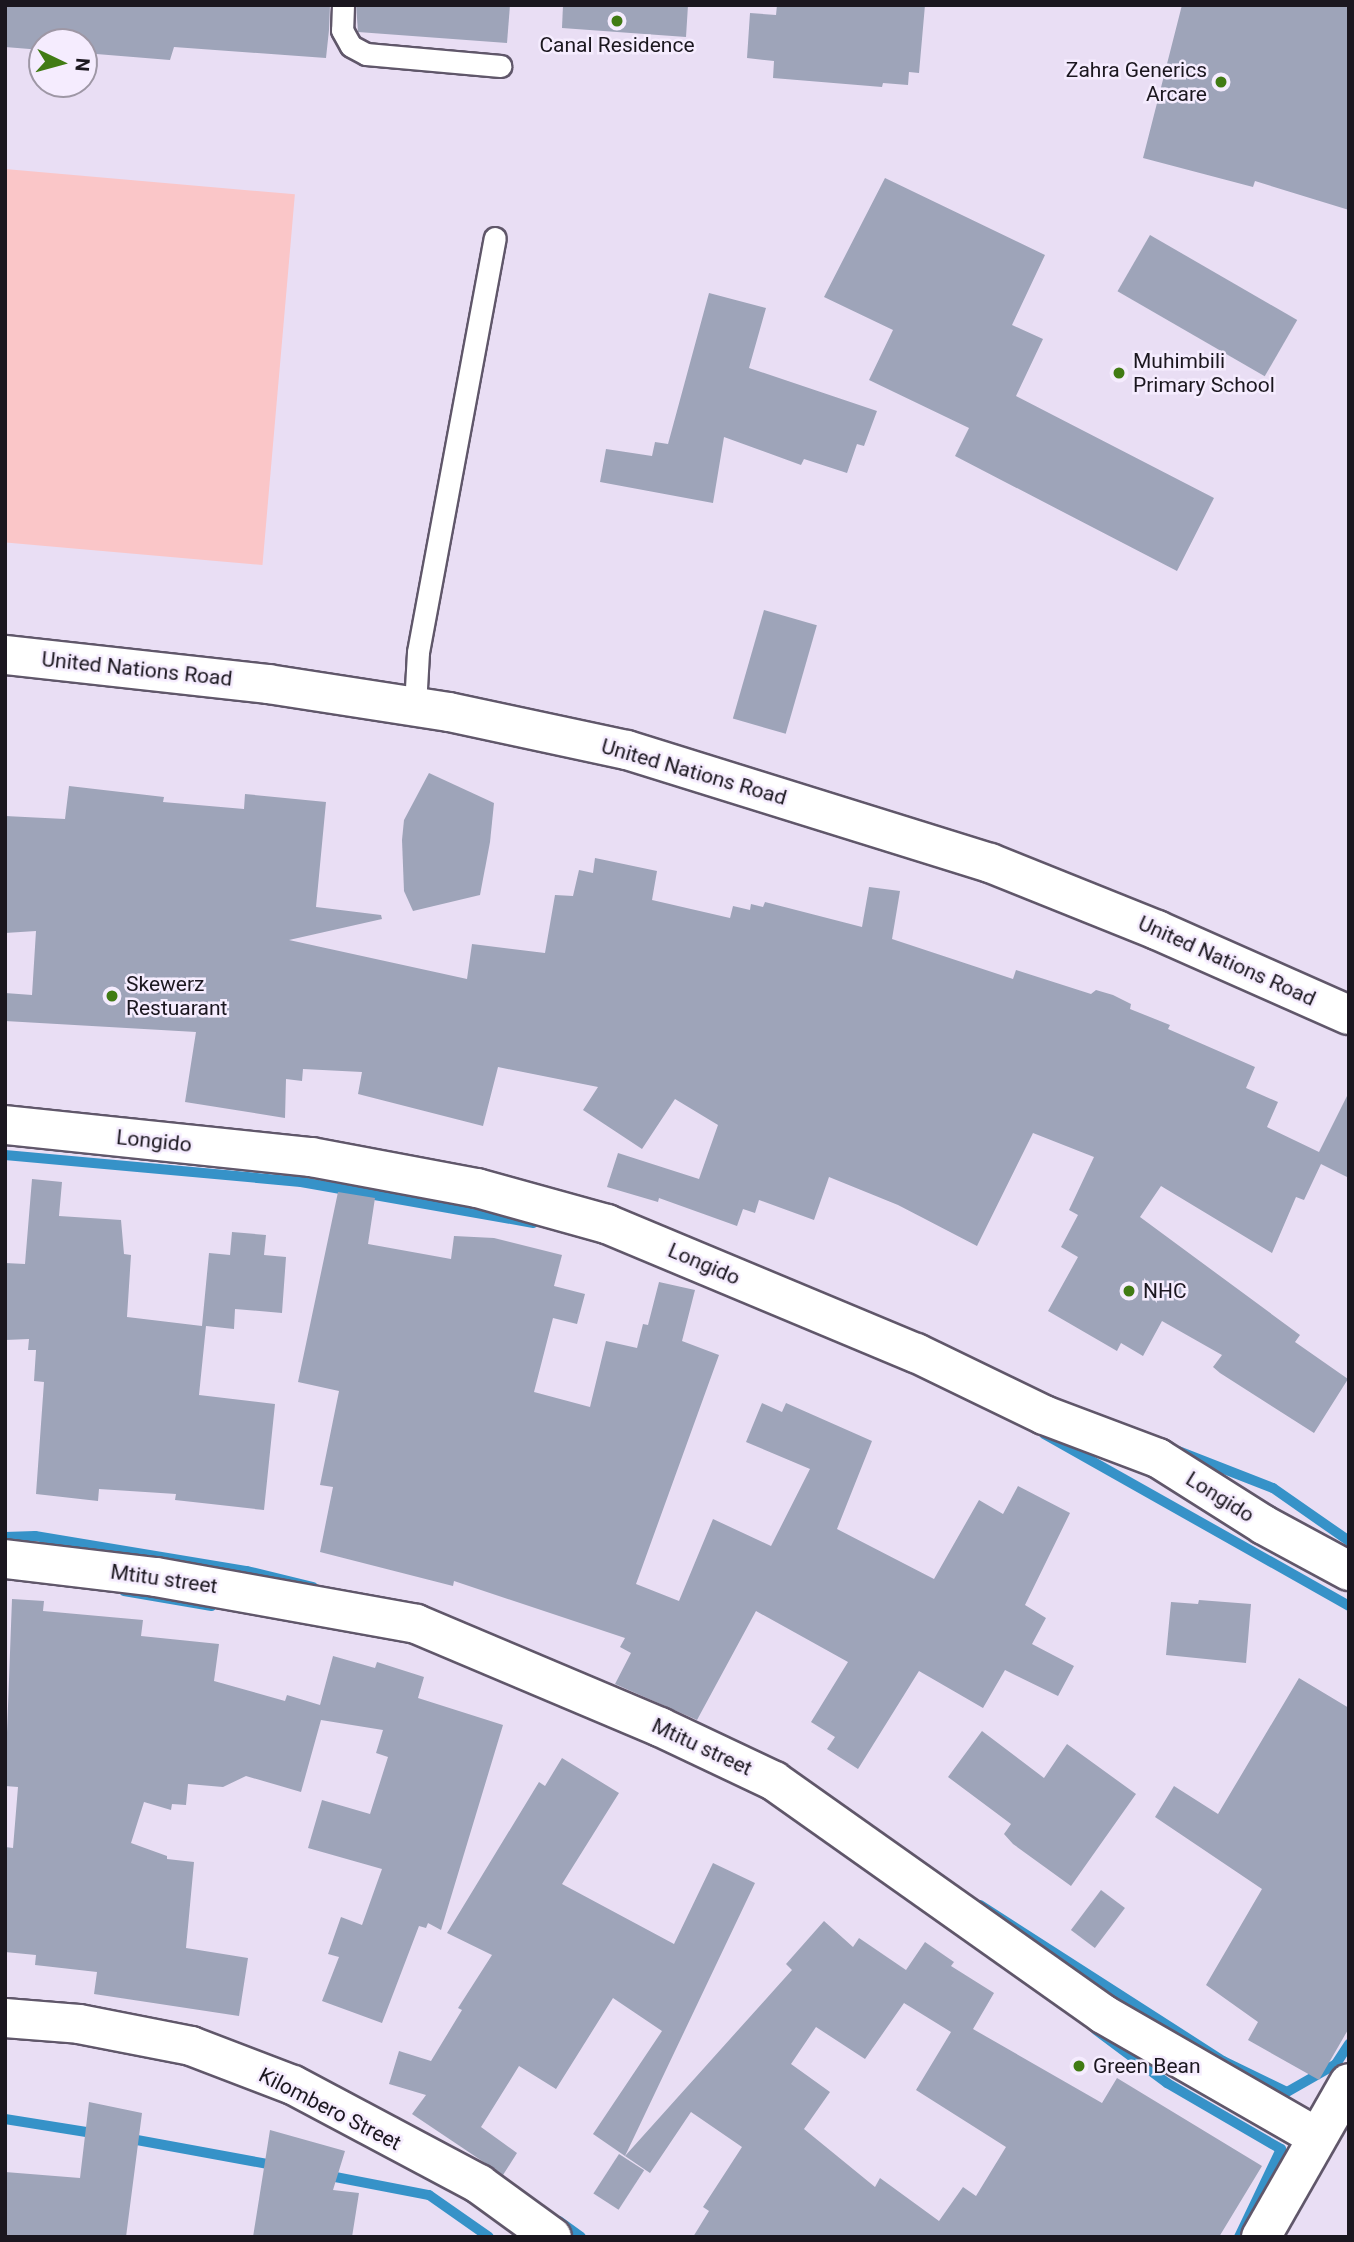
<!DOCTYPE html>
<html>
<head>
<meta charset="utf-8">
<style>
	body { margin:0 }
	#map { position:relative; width:1354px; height:2242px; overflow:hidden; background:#e9def4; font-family:Roboto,sans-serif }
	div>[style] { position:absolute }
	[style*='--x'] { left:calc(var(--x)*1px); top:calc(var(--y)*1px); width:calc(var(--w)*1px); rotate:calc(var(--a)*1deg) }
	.green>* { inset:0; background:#fac6c8; transform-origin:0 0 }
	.stream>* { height:10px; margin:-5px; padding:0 5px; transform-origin:5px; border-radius:5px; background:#3692c8 }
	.building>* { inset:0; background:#9ea4b9; transform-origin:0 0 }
	.roads { filter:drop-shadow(2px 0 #60576a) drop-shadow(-2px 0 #60576a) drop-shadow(0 2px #60576a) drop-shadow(0 -2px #60576a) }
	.service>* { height:21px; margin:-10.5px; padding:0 10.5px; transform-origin:10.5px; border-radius:10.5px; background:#fff }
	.minor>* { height:38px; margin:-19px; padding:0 19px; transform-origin:19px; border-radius:19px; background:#fff }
	.tertiary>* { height:38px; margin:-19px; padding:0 19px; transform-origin:19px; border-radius:19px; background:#fff }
	.dots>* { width:19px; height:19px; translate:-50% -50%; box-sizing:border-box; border:4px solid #f5ecfe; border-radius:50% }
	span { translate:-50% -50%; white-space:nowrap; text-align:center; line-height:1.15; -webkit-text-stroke:5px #f5ecfe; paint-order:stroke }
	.poi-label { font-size:21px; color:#1b171f }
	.right { translate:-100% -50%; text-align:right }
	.left { translate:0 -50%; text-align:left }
	.street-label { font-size:21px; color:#1b171f }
	.frame { position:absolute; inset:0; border:7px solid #1b171f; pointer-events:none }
	.north { position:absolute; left:28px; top:28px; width:70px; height:70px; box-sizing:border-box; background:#f5ecfe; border:2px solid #9e97a5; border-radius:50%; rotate:95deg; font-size:19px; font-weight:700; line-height:28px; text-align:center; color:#1b171f }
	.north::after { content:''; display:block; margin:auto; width:24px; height:32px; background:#417b14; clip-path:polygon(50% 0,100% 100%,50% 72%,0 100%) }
</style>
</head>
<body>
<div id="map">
	<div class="green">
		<i style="left:5px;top:169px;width:291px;height:372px;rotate:5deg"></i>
	</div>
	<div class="stream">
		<i style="--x:5;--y:1155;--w:297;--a:5.2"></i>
		<i style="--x:301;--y:1182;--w:236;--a:10"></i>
		<i style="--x:1044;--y:1434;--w:350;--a:29.4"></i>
		<i style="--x:1178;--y:1451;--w:102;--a:21.3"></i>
		<i style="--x:1273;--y:1488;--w:93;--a:34.9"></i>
		<i style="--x:5;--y:1537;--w:30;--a:-2"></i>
		<i style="--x:35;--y:1536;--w:215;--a:9.4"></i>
		<i style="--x:247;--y:1571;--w:68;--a:13.6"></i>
		<i style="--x:124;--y:1591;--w:89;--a:9.7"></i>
		<i style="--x:980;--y:1905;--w:289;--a:32.7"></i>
		<i style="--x:1223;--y:2061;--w:71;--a:25.8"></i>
		<i style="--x:1287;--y:2092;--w:56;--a:-29.7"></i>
		<i style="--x:1336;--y:2064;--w:24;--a:-57"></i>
		<i style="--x:1096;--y:2030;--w:89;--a:36.7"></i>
		<i style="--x:1167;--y:2083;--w:132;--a:30.1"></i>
		<i style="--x:1281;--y:2149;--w:98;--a:115.5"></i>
		<i style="--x:5;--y:2119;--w:95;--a:9.1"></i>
		<i style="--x:126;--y:2138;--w:155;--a:10.4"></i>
		<i style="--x:325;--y:2175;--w:106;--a:10.9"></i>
		<i style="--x:429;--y:2195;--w:73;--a:35"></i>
		<i style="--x:559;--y:2221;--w:27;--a:36"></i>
	</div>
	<div class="building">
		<i style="clip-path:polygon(7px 5px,330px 5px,329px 30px,326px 58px,174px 47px,170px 60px,84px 53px,84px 42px,42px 42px,42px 50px,5px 47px)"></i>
		<i style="clip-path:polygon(356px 5px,510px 5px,507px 43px,358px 32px)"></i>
		<i style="clip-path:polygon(563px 5px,688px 5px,686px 37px,562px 28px)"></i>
		<i style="clip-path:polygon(777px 5px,925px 5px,919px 73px,909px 72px,908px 85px,883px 83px,882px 87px,773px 78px,774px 61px,747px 58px,750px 13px,776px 15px)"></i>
		<i style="clip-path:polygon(1182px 5px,1349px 5px,1349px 210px,1255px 181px,1253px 187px,1143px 158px)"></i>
		<i style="clip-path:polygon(885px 178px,1045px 255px,1012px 325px,1043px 339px,1016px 396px,1214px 498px,1177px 571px,955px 456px,969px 428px,869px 380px,893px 330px,824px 297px)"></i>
		<i style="left:1150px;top:235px;width:170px;height:65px;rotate:30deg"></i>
		<i style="clip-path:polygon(709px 293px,766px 308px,749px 368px,877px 411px,864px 446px,857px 444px,847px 473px,804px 459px,801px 465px,724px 437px,713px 503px,600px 482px,606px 449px,652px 456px,655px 442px,668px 444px)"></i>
		<i style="left:764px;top:610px;width:55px;height:113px;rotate:16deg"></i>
		<i style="clip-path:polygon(429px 773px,494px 803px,490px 842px,480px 895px,413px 911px,404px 891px,402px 840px,404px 820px)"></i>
		<i style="clip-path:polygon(69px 786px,164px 797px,163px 802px,244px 809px,245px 794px,326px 802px,316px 907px,381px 915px,382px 919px,289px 940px,467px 979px,472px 944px,545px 953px,555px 895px,573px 896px,579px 870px,593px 873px,595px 858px,657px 871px,652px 900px,730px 918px,733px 906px,750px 910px,751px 904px,763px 907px,765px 902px,862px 927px,869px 887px,900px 891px,892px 939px,1013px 979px,1016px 970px,1091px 994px,1096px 990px,1113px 995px,1131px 1004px,1130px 1009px,1170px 1025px,1168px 1029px,1255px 1067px,1246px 1088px,1278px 1102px,1267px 1127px,1319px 1152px,1349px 1092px,1349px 1178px,1321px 1164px,1304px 1200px,1296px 1197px,1272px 1253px,1161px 1186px,1140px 1217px,1300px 1335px,1295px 1342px,1348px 1379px,1314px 1433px,1220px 1373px,1213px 1367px,1222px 1355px,1162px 1321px,1143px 1356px,1121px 1343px,1117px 1351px,1048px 1311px,1078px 1257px,1061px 1247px,1078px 1215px,1069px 1210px,1094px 1157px,1033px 1133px,977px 1246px,898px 1205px,829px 1177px,814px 1220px,759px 1200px,755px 1213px,743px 1209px,737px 1226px,659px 1198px,658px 1202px,607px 1187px,618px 1153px,699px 1179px,718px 1125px,675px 1099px,642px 1149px,583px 1110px,598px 1087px,498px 1067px,483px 1126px,358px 1094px,362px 1072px,303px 1069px,302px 1081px,286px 1079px,285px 1118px,185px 1102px,196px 1032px,5px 1021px,5px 993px,32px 995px,36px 931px,5px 933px,5px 816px,65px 819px)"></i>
		<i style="clip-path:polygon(32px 1179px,62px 1182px,59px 1216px,121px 1220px,124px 1254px,131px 1255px,127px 1317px,202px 1326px,209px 1253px,230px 1255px,232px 1232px,266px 1235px,264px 1255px,286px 1257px,282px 1313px,235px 1309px,234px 1329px,206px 1326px,199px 1395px,275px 1404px,264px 1510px,175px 1500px,176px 1494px,99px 1489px,98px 1501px,36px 1494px,44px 1382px,34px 1381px,36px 1350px,28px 1350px,29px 1339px,5px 1340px,5px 1263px,25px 1264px)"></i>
		<i style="clip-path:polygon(338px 1192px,375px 1198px,368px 1244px,451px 1259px,454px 1236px,494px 1238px,562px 1255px,554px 1286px,585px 1294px,577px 1324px,553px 1318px,534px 1392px,590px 1407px,606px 1341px,637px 1348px,643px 1324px,648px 1325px,659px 1282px,695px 1290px,682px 1341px,719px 1355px,636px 1584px,679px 1601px,713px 1519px,771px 1546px,810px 1469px,746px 1442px,762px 1403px,782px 1412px,786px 1403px,872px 1441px,837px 1529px,934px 1579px,979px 1500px,1003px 1514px,1018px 1486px,1070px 1513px,1025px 1605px,1046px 1618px,1032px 1644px,1074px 1666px,1058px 1696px,1005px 1670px,983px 1708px,919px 1671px,858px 1769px,827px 1749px,835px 1737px,811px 1722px,848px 1662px,756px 1611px,697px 1720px,615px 1684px,631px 1653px,620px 1647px,625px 1638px,454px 1581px,453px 1586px,320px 1552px,333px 1487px,320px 1485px,339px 1391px,298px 1382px)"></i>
		<i style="clip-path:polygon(12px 1599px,44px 1601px,43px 1611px,143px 1620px,141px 1636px,219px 1644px,214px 1681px,285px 1701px,287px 1695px,320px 1705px,333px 1656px,375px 1668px,377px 1662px,424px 1677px,418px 1698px,503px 1725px,441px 1930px,428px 1923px,426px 1928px,419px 1926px,382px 2023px,322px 2001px,339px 1957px,328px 1954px,341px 1917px,362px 1925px,382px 1869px,308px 1848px,322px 1800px,370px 1814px,388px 1757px,376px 1753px,383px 1730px,321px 1720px,301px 1792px,246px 1776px,223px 1787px,188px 1784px,186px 1805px,172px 1804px,171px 1810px,144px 1802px,131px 1843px,167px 1856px,167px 1859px,194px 1862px,186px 1948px,248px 1958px,239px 2016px,94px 1994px,97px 1972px,35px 1965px,36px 1955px,5px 1952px,5px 1847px,13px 1848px,18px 1787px,5px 1786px)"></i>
		<i style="clip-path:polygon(1199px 1600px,1251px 1604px,1246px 1663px,1166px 1655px,1171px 1602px,1198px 1604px)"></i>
		<i style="clip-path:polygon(1299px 1678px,1349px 1708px,1349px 2028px,1319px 2080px,1248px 2040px,1258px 2022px,1206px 1985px,1262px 1889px,1155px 1817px,1174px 1786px,1218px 1814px)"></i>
		<i style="clip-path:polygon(982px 1731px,1044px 1778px,1067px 1744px,1136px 1794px,1071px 1886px,1013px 1844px,1004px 1834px,1011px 1824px,948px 1777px)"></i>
		<i style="clip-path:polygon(562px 1758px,619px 1793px,562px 1884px,674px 1944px,713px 1863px,755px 1883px,625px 2156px,593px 2134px,662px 2031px,613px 1998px,556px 2089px,519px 2066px,481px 2127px,517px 2153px,503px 2175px,412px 2114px,426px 2095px,389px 2084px,399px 2051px,431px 2061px,462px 2010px,458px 2008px,492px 1955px,447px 1933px,539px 1782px,545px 1786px)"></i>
		<i style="left:1101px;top:1890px;width:30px;height:50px;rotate:37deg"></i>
		<i style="clip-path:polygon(evenodd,824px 1921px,853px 1947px,859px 1938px,906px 1970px,925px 1942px,954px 1962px,951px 1966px,994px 1993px,973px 2029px,1102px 2103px,1117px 2078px,1262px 2166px,1219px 2237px,693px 2237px,709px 2211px,703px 2207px,742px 2147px,691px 2112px,650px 2173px,625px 2156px,792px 1970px,786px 1964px,824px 1921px,904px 2003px,951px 2032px,916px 2090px,1006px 2147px,976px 2196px,963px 2187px,939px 2221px,880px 2178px,875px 2187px,804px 2129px,830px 2092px,791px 2064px,816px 2027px,865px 2059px,904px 2003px)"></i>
		<i style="clip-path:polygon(89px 2102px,142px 2113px,126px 2237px,5px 2237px,5px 2172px,80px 2178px)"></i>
		<i style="clip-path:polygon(270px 2130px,345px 2151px,333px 2190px,359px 2193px,352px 2237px,253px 2237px)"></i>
		<i style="left:619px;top:2154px;width:30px;height:47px;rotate:33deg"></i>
	</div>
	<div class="roads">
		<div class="service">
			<i style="--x:343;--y:5;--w:25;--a:92"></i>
			<i style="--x:342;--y:30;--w:18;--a:61"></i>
			<i style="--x:351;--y:46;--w:17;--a:28"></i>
			<i style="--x:366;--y:54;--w:135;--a:5.1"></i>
			<i style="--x:415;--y:706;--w:54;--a:-86.8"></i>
			<i style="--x:418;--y:652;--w:421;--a:-79.5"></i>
		</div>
		<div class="minor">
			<i style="--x:5;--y:1125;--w:308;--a:6"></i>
			<i style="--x:311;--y:1157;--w:169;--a:10.6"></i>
			<i style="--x:477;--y:1188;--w:135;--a:15.5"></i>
			<i style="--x:607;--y:1224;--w:335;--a:22.7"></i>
			<i style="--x:916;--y:1353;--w:142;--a:25.8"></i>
			<i style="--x:1044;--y:1415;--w:122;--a:20.7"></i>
			<i style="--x:1158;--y:1458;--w:125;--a:32.3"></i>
			<i style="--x:1264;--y:1525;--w:97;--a:28.4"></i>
			<i style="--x:5;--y:1559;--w:152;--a:6.8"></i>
			<i style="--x:156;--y:1577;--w:264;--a:10.2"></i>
			<i style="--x:416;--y:1624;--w:265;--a:22.9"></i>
			<i style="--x:660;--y:1727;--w:126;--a:25.3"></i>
			<i style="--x:774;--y:1781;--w:403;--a:35.3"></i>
			<i style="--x:1103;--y:2014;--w:245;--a:29.9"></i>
			<i style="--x:5;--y:2018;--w:74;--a:4.6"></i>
			<i style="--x:79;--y:2024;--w:114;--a:11.1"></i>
			<i style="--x:191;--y:2046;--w:109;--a:20.9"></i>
			<i style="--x:293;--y:2085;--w:211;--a:28"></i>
			<i style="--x:479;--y:2184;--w:90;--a:36"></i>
			<i style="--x:1261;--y:2237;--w:177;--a:-60.3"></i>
		</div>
		<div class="tertiary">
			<i style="--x:5;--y:655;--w:265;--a:6.3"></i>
			<i style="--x:268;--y:684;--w:183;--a:8.8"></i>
			<i style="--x:449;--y:712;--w:182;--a:12.1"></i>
			<i style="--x:627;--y:750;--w:380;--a:17.3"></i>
			<i style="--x:990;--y:863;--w:180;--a:21.9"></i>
			<i style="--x:1157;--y:930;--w:210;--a:23.9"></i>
		</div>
	</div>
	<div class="dots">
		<i style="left:617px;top:21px;background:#417b14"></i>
		<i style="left:1221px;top:82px;background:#417b14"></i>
		<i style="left:1119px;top:373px;background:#417b14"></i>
		<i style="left:112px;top:996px;background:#417b14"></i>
		<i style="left:1129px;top:1291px;background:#417b14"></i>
		<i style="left:1079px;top:2066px;background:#417b14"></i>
	</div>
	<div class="poi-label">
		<span style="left:617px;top:45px">Canal Residence</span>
		<span class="right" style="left:1207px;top:82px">Zahra Generics<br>Arcare</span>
		<span class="left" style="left:1133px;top:373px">Muhimbili<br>Primary School</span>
		<span class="left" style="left:126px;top:996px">Skewerz<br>Restuarant</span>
		<span class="left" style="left:1143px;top:1291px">NHC</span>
		<span class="left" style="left:1093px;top:2066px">Green Bean</span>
	</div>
	<div class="street-label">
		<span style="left:137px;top:669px;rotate:6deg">United Nations Road</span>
		<span style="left:694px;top:772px;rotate:16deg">United Nations Road</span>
		<span style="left:1227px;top:961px;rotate:24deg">United Nations Road</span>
		<span style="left:154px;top:1141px;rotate:6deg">Longido</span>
		<span style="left:704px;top:1264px;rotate:23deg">Longido</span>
		<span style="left:1220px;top:1497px;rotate:32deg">Longido</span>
		<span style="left:164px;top:1579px;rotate:8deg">Mtitu street</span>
		<span style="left:702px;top:1747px;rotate:25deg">Mtitu street</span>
		<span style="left:330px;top:2109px;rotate:27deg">Kilombero Street</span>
	</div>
	<div class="frame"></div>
	<div class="north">N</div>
</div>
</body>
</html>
